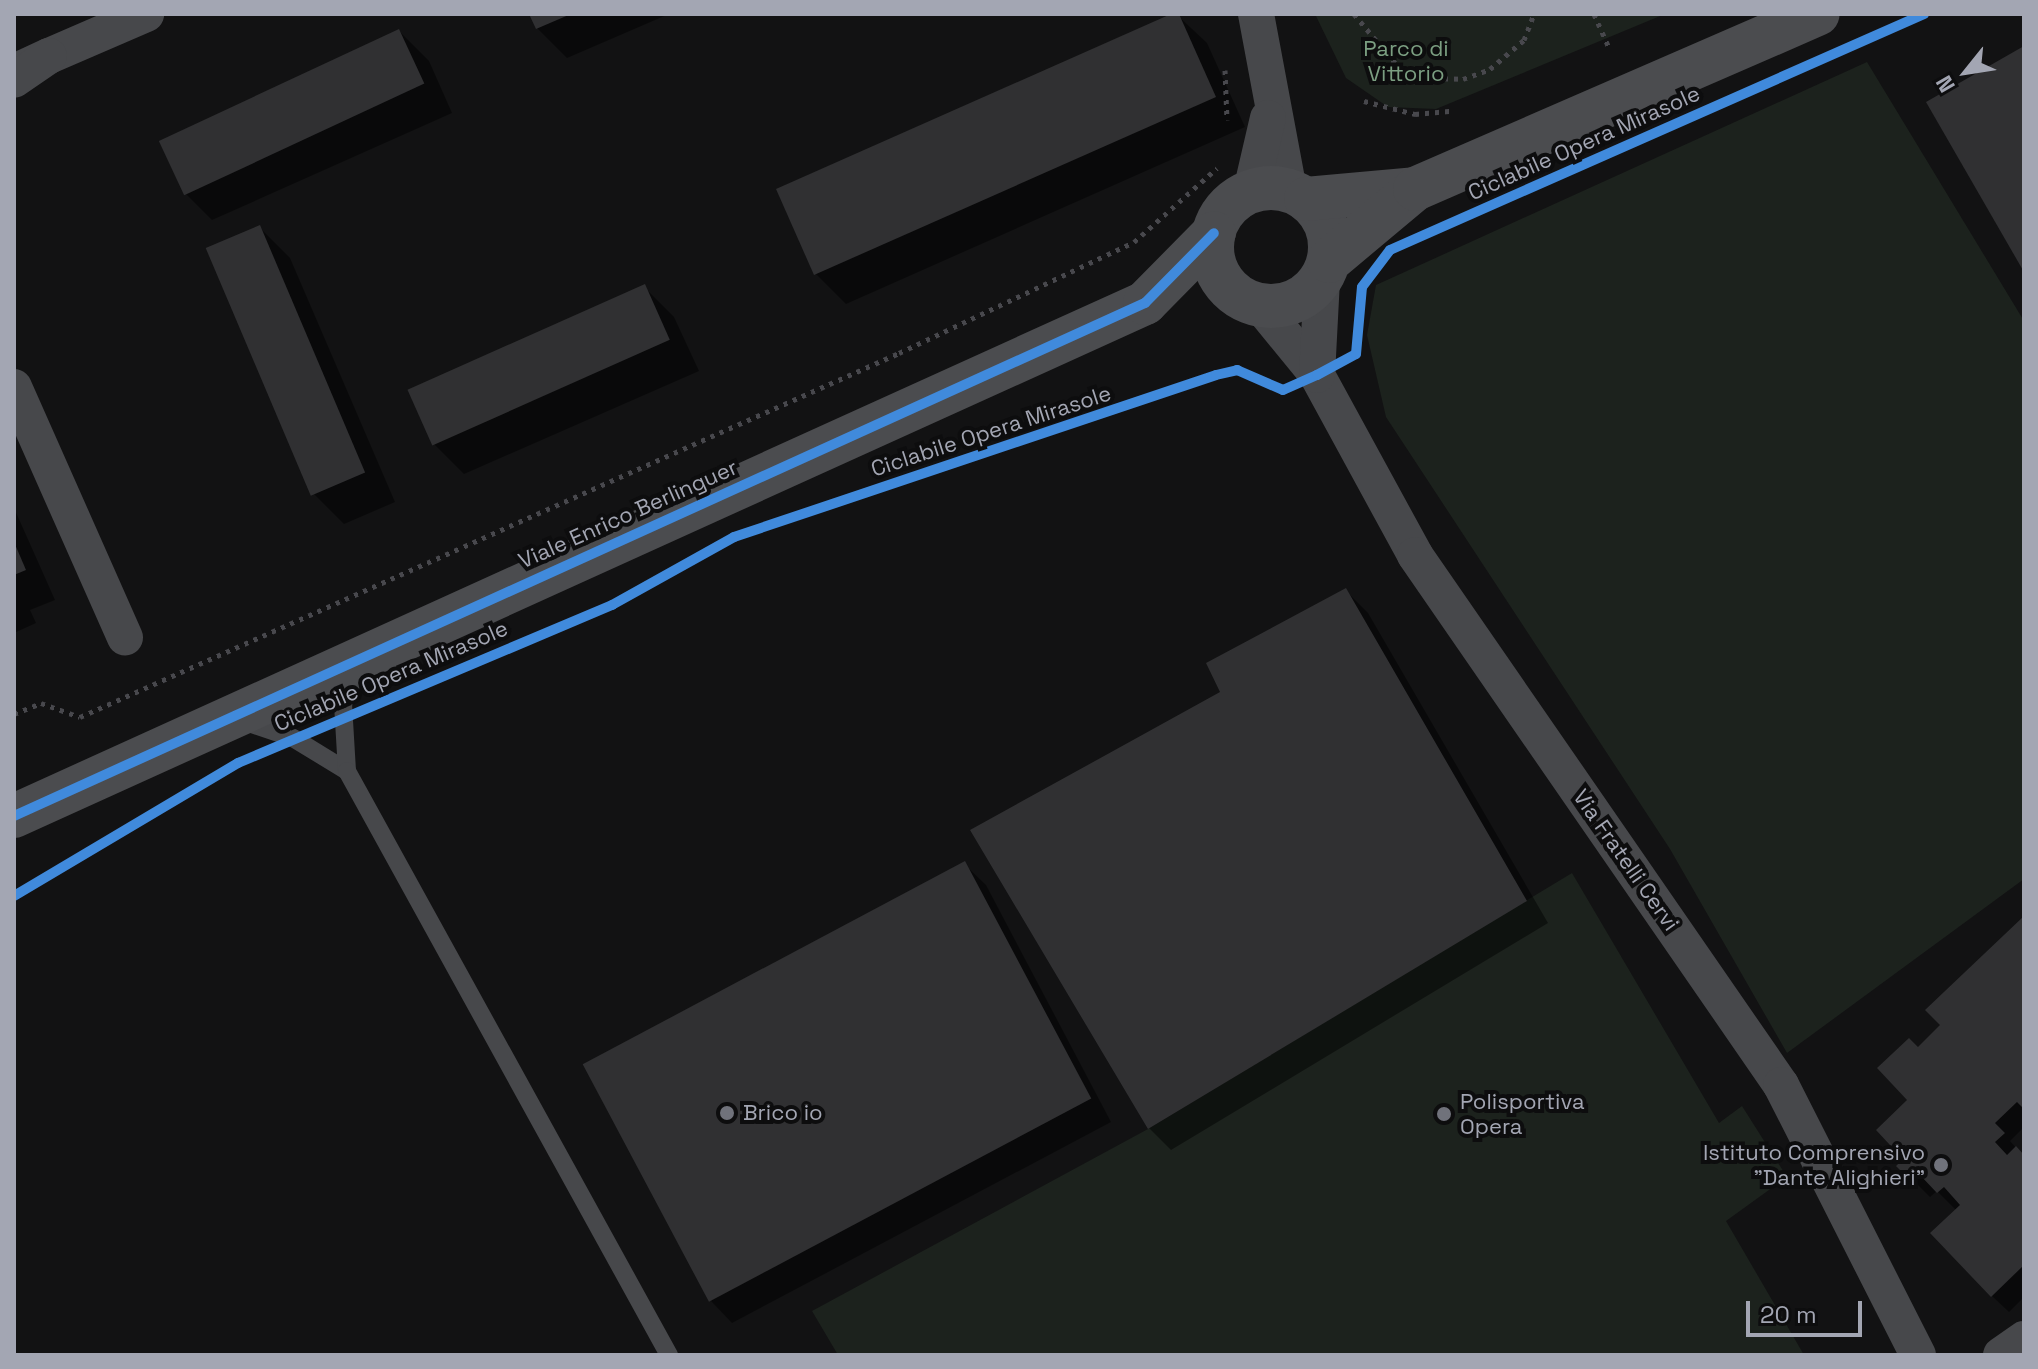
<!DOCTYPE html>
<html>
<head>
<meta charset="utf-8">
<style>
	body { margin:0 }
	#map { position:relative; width:2038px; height:1369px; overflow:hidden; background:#121213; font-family:"Space Grotesk",sans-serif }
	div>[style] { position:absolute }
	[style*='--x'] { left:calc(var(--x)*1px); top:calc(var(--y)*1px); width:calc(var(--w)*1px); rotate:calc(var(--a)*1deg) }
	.green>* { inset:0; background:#1c221d }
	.shadow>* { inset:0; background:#0007 }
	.building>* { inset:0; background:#303032; transform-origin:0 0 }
	.path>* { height:5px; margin-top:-2.5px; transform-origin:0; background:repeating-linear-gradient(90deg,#48484d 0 4px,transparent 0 10px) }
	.lane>* { height:18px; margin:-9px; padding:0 9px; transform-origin:9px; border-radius:9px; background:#47484b }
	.street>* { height:36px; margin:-18px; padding:0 18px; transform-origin:18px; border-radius:18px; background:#47484b }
	.secondary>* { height:44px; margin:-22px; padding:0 22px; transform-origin:22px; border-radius:22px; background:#4b4c4f }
	.secondary>.ring { margin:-22px; padding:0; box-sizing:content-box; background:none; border:44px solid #4b4c4f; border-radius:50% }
	.cycleway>* { height:10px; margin:-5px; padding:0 5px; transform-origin:5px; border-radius:5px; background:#408adc }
	.dots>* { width:22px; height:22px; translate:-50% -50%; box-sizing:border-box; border:4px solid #0d0d0e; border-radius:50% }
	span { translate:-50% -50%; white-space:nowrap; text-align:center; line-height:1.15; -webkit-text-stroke:8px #0d0d0e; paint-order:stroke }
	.park-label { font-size:22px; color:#7b9e81 }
	.street-label { font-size:22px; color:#a3a6b3 }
	.poi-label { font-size:22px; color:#a3a6b3 }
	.left { translate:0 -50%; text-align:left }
	.right { translate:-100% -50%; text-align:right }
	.frame { position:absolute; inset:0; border:16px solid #a3a6b3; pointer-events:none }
	.north { position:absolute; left:1926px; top:32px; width:80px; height:80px; -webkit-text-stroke:6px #0d0d0e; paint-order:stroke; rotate:240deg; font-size:22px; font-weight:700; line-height:32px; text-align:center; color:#a3a6b3 }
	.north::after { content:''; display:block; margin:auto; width:28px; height:36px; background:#a3a6b3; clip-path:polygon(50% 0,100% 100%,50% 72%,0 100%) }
	.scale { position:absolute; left:1746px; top:1301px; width:116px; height:36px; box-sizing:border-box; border:4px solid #a3a6b3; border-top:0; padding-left:10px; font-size:24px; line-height:28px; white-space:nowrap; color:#a3a6b3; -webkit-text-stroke:6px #0d0d0e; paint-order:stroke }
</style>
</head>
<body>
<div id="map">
	<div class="green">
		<i style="clip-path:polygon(1315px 14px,1665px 14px,1436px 109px,1388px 107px,1346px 78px)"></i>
		<i style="clip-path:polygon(1867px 62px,2024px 321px,2024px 879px,1787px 1053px,1670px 849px,1386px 417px,1367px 335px,1376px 285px)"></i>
		<i style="clip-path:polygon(1572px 873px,1719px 1123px,1742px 1106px,1787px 1177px,1726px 1221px,1804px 1355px,838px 1355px,812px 1311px,1148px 1129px)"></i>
	</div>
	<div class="shadow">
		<i style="clip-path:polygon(531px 14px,669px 14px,567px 58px,537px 28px)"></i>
		<i style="clip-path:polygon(1176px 14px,1207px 43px,1245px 127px,846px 304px,816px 274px,778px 190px)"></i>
		<i style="clip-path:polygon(399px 31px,429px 61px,452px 113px,212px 220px,182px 190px)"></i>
		<i style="clip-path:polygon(260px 228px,290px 258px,395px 502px,344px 524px,314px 494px)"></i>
		<i style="clip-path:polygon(644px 287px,674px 317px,699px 371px,464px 474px,434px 444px)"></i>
		<i style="clip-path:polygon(14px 508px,55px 600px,30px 610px,36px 623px,14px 633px)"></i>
		<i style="clip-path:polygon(1346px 591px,1368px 613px,1548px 923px,1171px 1150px,1149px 1128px,972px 831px,1222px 693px)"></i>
		<i style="clip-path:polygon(964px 864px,986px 885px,1111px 1122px,732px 1323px,711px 1301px)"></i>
		<i style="clip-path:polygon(2024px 919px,2024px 1127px,2010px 1141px,2024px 1157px,2024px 1297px,2009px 1312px,1992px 1296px,1957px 1211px,1937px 1191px,1930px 1197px,1913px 1180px,1906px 1159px,1918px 1050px,1943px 1025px)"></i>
	</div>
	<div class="building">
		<i style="clip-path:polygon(529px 14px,571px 14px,536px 29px)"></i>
		<i style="clip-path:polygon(1171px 14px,1179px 14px,1216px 97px,814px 275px,776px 189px)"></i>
		<i style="left:399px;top:29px;width:60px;height:265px;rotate:65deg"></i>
		<i style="clip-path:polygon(2024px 46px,2024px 272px,1926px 102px)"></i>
		<i style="left:260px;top:225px;width:269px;height:59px;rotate:67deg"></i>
		<i style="left:645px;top:284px;width:61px;height:260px;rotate:66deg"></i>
		<i style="clip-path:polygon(14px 542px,26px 570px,14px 575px)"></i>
		<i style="clip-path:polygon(1346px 588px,1527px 901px,1148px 1129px,970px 830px,1220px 692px,1206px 663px)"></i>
		<i style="left:965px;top:861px;width:269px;height:433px;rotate:62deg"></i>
		<i style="clip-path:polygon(2024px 916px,2024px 1109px,2017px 1102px,1995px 1123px,2005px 1133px,1995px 1142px,2007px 1155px,2016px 1146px,2024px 1155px,2024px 1265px,1991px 1297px,1930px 1233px,1960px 1205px,1944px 1187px,1937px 1193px,1920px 1175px,1912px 1182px,1896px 1166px,1903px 1159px,1876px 1130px,1907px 1100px,1877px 1068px,1909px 1038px,1918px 1047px,1940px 1025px,1925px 1010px)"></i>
	</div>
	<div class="path">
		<i style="--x:1354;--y:14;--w:73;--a:50"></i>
		<i style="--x:1401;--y:70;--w:24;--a:19"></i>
		<i style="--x:1424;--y:78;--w:39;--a:1"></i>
		<i style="--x:1463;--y:79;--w:29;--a:-20"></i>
		<i style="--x:1490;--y:69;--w:45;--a:-40.5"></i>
		<i style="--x:1524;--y:40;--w:28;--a:-69"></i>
		<i style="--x:1594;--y:14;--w:37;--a:66"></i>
		<i style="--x:1225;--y:70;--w:50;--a:87.7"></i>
		<i style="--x:1364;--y:101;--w:53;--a:14.3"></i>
		<i style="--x:1415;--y:114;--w:37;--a:-5"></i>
		<i style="--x:14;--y:714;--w:29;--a:-22"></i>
		<i style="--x:41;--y:703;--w:41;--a:19.7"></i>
		<i style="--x:80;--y:717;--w:896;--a:-23.96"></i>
		<i style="--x:899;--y:353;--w:260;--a:-25.3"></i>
		<i style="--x:1134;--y:242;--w:111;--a:-41.7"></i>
	</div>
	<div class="lane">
		<i style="--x:243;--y:721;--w:53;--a:18.8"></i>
		<i style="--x:293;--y:738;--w:63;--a:31.4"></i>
		<i style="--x:347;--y:771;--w:67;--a:-93.4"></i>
		<i style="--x:343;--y:704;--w:39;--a:-67"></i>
		<i style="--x:347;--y:771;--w:667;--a:61.13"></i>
	</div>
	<div class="street">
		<i style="--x:1256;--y:14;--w:180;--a:79.4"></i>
		<i style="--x:49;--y:56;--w:106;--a:-23.4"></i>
		<i style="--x:14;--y:72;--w:38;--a:-25"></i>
		<i style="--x:49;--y:56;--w:42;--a:145.6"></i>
		<i style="--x:1251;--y:191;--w:75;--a:-76.9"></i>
		<i style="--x:1260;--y:305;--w:90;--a:50.8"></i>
		<i style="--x:1317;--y:375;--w:205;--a:61.4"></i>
		<i style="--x:1415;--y:555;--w:644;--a:55.37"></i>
		<i style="--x:1781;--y:1085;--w:303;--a:63.1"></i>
		<i style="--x:1317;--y:375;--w:97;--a:-87"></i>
		<i style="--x:14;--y:387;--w:274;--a:66.1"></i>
		<i style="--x:2001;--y:1355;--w:28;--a:-35"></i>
	</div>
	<div class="secondary">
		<i class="ring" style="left:1212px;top:188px;width:74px;height:74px"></i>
		<i style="--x:1306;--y:199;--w:109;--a:-5.2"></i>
		<i style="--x:1329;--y:261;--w:112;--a:-39.9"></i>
		<i style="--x:1415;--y:189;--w:439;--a:-23.5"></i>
		<i style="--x:14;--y:816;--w:1242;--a:-24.4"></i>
		<i style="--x:1145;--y:303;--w:98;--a:-45.4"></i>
	</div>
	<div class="cycleway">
		<i style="--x:14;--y:816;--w:1242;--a:-24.4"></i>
		<i style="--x:1145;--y:303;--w:98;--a:-45.4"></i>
		<i style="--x:14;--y:896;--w:261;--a:-30.7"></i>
		<i style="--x:238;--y:763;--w:406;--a:-22.9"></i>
		<i style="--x:612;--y:605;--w:140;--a:-29.1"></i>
		<i style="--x:734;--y:537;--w:508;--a:-18.58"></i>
		<i style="--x:1216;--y:375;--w:22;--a:-13"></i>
		<i style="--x:1237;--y:370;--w:50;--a:23.5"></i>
		<i style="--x:1283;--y:390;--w:37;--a:-24"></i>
		<i style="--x:1317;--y:375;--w:44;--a:-28.3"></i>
		<i style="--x:1356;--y:354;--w:67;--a:-84.9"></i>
		<i style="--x:1362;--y:287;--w:46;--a:-52.9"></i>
		<i style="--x:1390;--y:250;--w:584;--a:-23.84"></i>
	</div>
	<div class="dots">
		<i style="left:727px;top:1113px;background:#70727b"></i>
		<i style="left:1444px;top:1114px;background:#70727b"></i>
		<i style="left:1941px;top:1165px;background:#70727b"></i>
	</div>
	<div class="park-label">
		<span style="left:1406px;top:61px">Parco di<br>Vittorio</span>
	</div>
	<div class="street-label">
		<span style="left:1584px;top:143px;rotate:-24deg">Ciclabile Opera Mirasole</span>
		<span style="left:991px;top:431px;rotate:-18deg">Ciclabile Opera Mirasole</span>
		<span style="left:628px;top:514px;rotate:-24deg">Viale Enrico Berlinguer</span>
		<span style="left:391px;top:676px;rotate:-23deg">Ciclabile Opera Mirasole</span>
		<span style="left:1626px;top:860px;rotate:55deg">Via Fratelli Cervi</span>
	</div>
	<div class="poi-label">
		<span class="left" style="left:1460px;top:1114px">Polisportiva<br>Opera</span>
		<span class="left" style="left:743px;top:1113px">Brico io</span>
		<span class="right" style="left:1925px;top:1165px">Istituto Comprensivo<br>"Dante Alighieri"</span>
	</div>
	<div class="frame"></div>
	<div class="north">N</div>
	<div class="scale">20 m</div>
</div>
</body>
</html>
